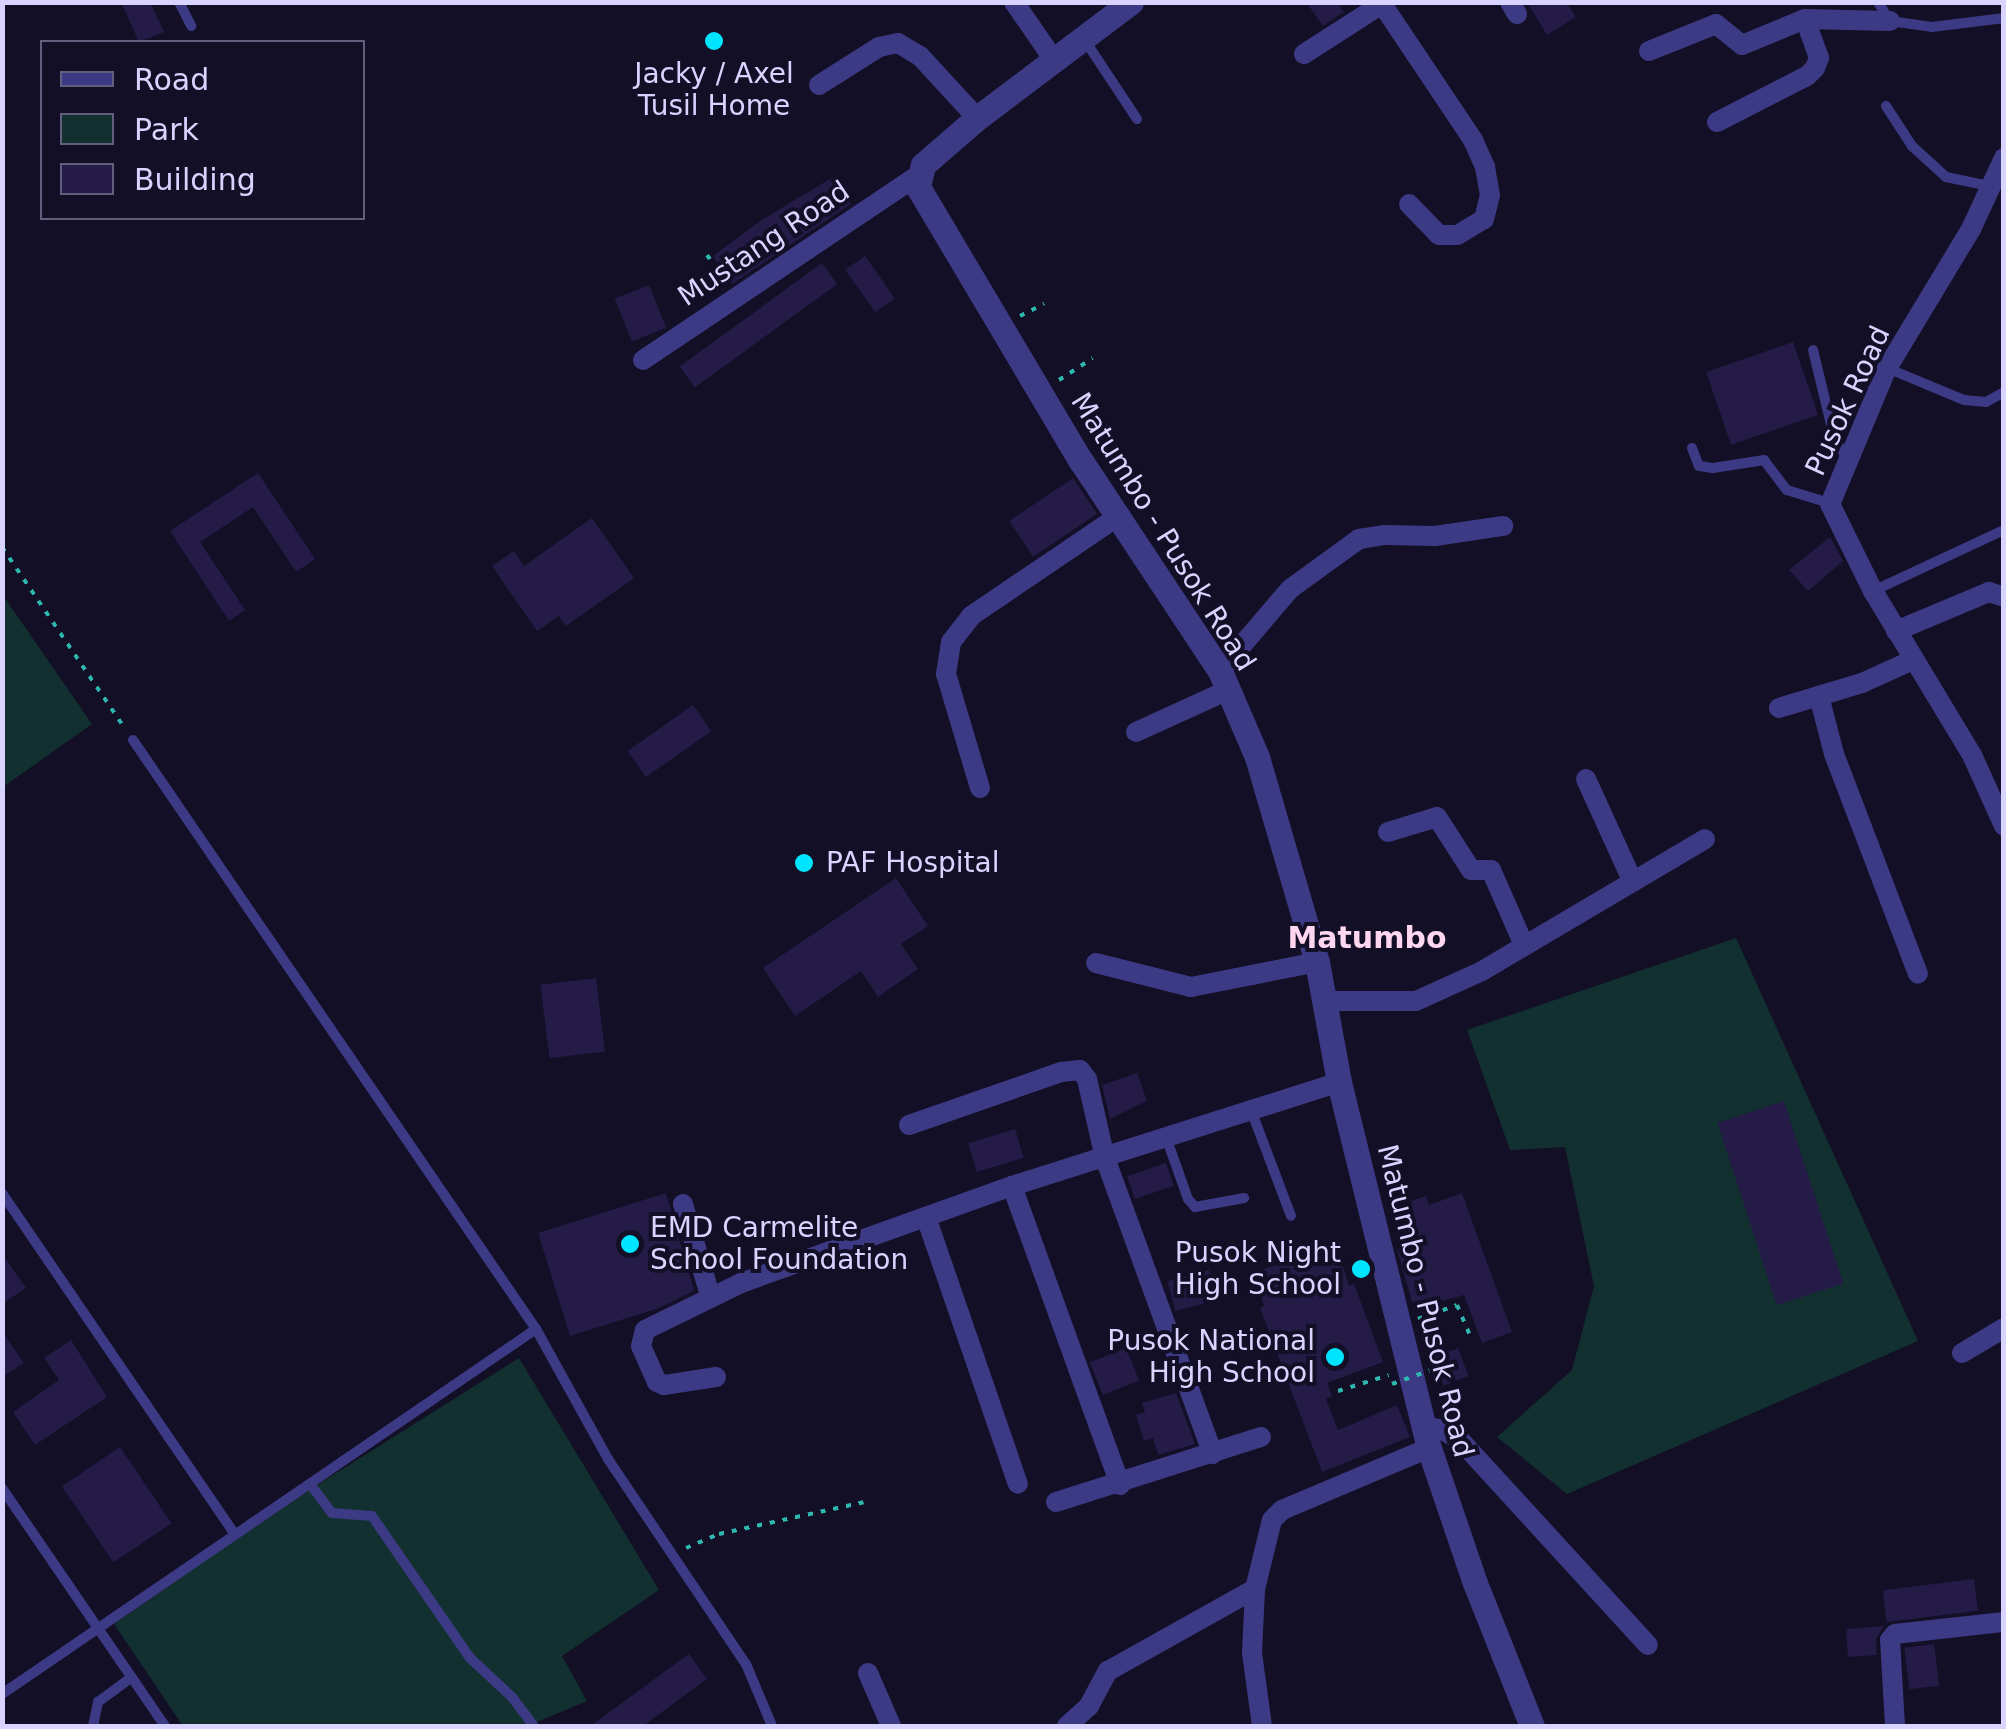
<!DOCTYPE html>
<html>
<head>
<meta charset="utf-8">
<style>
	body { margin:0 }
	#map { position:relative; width:2006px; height:1729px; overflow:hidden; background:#130f26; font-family:"DejaVu Sans",sans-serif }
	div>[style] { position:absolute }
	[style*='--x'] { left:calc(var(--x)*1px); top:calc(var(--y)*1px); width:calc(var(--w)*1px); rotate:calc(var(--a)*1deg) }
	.green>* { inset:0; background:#12302f }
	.building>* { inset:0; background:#241b47; transform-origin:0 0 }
	.path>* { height:4px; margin-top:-2px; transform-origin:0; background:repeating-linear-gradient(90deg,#2fb8b0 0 5px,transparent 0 13px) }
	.service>* { height:10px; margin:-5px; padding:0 5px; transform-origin:5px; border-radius:5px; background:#3d3a85 }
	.minor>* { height:20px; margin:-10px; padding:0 10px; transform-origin:10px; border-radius:10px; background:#3d3a85 }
	.tertiary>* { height:25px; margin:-12.5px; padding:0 12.5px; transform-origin:12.5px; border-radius:12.5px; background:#3d3a85 }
	.path-bridge>* { height:4px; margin-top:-2px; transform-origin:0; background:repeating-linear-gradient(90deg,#2fb8b0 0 5px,transparent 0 13px) }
	.dots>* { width:28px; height:28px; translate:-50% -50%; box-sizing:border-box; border:5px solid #130f26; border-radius:50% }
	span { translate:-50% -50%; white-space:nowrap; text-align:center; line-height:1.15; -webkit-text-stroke:8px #130f26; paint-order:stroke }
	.poi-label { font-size:28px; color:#d9d4ff }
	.left { translate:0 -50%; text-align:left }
	.right { translate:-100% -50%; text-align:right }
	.street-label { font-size:28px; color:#d9d4ff }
	.neighbourhood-label { font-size:30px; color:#ffd6f0; font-weight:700 }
	.frame { position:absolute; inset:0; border:5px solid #d9d4ff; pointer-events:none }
	.legend { position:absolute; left:40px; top:40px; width:325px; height:180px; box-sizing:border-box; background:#130f26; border:2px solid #625e7d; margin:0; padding:12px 18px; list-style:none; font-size:30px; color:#d9d4ff }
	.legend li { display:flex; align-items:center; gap:20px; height:50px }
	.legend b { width:50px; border:2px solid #625e7d }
</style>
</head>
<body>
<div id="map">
	<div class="green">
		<i style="clip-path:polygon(2px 594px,92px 724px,3px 787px,2px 787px)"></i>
		<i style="clip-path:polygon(1736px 938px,1918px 1341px,1567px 1494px,1497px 1437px,1572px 1370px,1594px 1286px,1565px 1147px,1510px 1150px,1467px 1030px)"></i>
		<i style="clip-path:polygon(519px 1358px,659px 1590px,562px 1656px,587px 1701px,527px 1726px,183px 1726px,114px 1624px,290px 1502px)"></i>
	</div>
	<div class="building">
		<i style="clip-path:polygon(121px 2px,150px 2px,164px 32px,139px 42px)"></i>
		<i style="clip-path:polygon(1306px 2px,1337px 2px,1344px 12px,1323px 26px)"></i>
		<i style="clip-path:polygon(1527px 2px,1566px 2px,1576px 17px,1547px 35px)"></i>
		<i style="clip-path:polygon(833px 177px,851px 204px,732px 284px,713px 256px,760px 221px)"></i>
		<i style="left:865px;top:256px;width:52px;height:24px;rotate:55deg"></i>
		<i style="left:822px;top:263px;width:26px;height:176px;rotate:54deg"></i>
		<i style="left:649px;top:285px;width:46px;height:37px;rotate:68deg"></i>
		<i style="left:1793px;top:342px;width:77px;height:92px;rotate:71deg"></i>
		<i style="clip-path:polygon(258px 473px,315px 559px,296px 572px,253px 507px,200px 542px,245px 610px,229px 621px,170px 531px)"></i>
		<i style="left:1073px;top:478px;width:43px;height:77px;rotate:56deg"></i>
		<i style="clip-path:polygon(592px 518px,634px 578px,566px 626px,559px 616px,537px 631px,492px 566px,514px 551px,524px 566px)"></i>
		<i style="clip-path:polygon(1830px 537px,1843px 561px,1808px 591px,1789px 570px)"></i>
		<i style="left:693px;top:705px;width:32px;height:80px;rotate:55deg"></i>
		<i style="clip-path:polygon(896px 878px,928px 926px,901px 944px,918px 969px,878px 997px,861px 971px,795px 1016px,763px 968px)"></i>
		<i style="left:596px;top:978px;width:74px;height:56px;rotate:83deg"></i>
		<i style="clip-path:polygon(1137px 1073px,1147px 1101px,1110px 1119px,1102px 1085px)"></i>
		<i style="left:1784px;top:1101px;width:192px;height:70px;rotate:72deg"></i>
		<i style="left:1015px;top:1129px;width:30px;height:49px;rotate:73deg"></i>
		<i style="left:1166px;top:1163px;width:24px;height:41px;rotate:71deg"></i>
		<i style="clip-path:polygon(666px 1193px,694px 1291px,659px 1308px,570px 1336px,538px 1233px)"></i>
		<i style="clip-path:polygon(1462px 1193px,1512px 1332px,1482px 1343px,1464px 1295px,1414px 1309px,1397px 1249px,1418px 1243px,1405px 1203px,1426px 1196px,1429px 1205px)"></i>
		<i style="clip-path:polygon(1337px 1247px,1349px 1286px,1354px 1284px,1383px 1362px,1327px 1383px,1332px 1396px,1326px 1399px,1338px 1430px,1397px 1405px,1410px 1437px,1322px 1472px,1260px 1308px,1264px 1306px,1254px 1272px)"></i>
		<i style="clip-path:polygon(2px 1254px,26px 1288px,2px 1304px)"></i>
		<i style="left:1209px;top:1270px;width:31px;height:43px;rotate:75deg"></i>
		<i style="clip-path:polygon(2px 1331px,24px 1363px,2px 1377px)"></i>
		<i style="clip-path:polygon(71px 1340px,107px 1397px,35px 1445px,13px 1412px,59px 1380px,44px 1358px)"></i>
		<i style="left:1126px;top:1348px;width:35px;height:39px;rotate:68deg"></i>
		<i style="left:1458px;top:1348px;width:30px;height:27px;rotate:69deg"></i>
		<i style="clip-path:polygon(1176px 1393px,1195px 1444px,1158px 1455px,1153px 1438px,1144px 1441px,1136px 1415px,1145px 1412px,1142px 1403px)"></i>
		<i style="left:120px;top:1447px;width:92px;height:70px;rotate:56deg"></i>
		<i style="left:1974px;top:1579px;width:32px;height:92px;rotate:83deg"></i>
		<i style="clip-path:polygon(1884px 1626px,1876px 1639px,1877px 1655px,1848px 1657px,1846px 1629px)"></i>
		<i style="left:1934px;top:1644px;width:42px;height:30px;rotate:83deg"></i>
		<i style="clip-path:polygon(689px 1654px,707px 1679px,643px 1726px,590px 1726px)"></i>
	</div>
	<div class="path">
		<i style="--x:707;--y:255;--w:36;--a:54"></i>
		<i style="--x:1020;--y:316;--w:27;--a:-27"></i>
		<i style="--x:1059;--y:380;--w:40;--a:-32.9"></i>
		<i style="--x:2;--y:547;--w:221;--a:55.9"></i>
		<i style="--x:1418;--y:1319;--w:41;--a:-19.7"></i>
		<i style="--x:1457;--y:1305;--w:34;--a:67"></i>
		<i style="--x:1338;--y:1391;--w:53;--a:-17.4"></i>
		<i style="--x:686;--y:1548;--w:36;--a:-23"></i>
		<i style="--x:719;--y:1534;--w:148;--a:-12.4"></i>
	</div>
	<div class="service">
		<i style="--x:179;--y:2;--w:27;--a:63"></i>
		<i style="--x:1878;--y:2;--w:22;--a:58"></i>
		<i style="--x:1890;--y:21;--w:42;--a:8.1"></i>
		<i style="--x:1932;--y:27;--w:73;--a:-7.1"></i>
		<i style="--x:1084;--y:39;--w:96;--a:56.5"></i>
		<i style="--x:1886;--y:106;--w:48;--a:57"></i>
		<i style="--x:1912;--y:146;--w:46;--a:42.4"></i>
		<i style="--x:1946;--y:177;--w:45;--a:11.6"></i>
		<i style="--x:1813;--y:350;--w:89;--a:76.4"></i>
		<i style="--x:1834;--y:437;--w:26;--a:59"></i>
		<i style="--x:1887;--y:368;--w:83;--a:22.6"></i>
		<i style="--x:1964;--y:400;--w:22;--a:5"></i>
		<i style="--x:1986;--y:402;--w:21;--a:-29"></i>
		<i style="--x:1692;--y:448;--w:19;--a:69"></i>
		<i style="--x:1699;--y:466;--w:14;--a:8"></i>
		<i style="--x:1713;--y:468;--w:52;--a:-8.9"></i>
		<i style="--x:1764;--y:460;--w:38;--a:53"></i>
		<i style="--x:1787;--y:490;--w:44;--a:17.2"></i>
		<i style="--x:1873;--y:591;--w:145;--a:-25"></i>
		<i style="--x:133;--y:740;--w:714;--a:55.62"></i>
		<i style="--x:536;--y:1329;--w:149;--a:61"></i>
		<i style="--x:608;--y:1459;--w:247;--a:56.1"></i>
		<i style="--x:746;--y:1664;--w:67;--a:67.2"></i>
		<i style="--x:1251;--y:1110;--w:113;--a:69.3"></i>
		<i style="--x:1167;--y:1140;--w:63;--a:70.4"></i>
		<i style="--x:1188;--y:1199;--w:11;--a:49"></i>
		<i style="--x:1195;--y:1207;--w:50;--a:-10.4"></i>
		<i style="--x:2;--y:1193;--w:413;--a:55.7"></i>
		<i style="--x:310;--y:1484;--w:36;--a:53"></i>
		<i style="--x:332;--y:1513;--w:40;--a:4.3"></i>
		<i style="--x:372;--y:1516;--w:173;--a:55.4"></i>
		<i style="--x:470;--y:1658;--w:57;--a:42.9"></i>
		<i style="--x:512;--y:1697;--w:36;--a:53"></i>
		<i style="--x:2;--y:1488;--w:288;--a:55.6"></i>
		<i style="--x:2;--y:1694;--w:647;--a:-34.35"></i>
		<i style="--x:93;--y:1726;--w:25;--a:-78"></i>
		<i style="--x:98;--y:1702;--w:42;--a:-36.3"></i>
	</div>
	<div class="minor">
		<i style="--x:1014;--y:2;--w:70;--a:55.4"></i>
		<i style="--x:1510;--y:2;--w:14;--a:60"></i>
		<i style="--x:1382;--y:4;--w:164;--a:56.2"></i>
		<i style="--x:1473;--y:140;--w:30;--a:66"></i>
		<i style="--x:1485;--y:167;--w:28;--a:80"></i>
		<i style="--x:1490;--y:195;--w:25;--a:104"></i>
		<i style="--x:1484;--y:219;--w:31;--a:149"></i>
		<i style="--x:1457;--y:235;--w:18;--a:180"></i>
		<i style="--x:1439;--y:235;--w:43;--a:-134.1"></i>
		<i style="--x:1649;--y:51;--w:72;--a:-21.9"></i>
		<i style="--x:1716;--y:24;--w:33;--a:39"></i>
		<i style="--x:1742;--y:45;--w:68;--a:-22.4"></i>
		<i style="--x:1805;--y:19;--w:85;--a:1.3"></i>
		<i style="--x:1304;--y:54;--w:96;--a:-32.7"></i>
		<i style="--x:819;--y:85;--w:71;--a:-32.3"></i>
		<i style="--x:879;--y:47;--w:19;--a:-12"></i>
		<i style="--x:898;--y:43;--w:26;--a:31"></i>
		<i style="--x:920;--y:56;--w:84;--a:47.4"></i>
		<i style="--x:1717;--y:122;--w:101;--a:-27.1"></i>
		<i style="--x:1807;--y:76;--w:11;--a:-45"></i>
		<i style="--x:1815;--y:68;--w:11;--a:-68"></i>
		<i style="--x:1819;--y:58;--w:41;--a:-109.7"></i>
		<i style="--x:2004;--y:158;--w:78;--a:114.9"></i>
		<i style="--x:1971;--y:229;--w:162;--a:121.1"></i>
		<i style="--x:1887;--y:368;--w:147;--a:112.7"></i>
		<i style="--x:1830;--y:504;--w:97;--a:63.7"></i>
		<i style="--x:1873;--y:591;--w:192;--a:58.9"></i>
		<i style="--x:1972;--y:755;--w:78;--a:65.7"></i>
		<i style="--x:643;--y:360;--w:330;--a:-33.9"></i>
		<i style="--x:1896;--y:631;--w:101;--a:-22.8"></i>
		<i style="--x:1989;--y:592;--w:16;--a:18"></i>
		<i style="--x:1220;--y:671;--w:108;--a:-49.5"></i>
		<i style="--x:1290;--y:589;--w:85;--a:-35.9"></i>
		<i style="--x:1359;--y:539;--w:25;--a:-9"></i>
		<i style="--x:1384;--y:535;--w:51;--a:1.1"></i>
		<i style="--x:1435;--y:536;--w:69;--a:-8.4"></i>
		<i style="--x:1819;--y:696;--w:60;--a:75.5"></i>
		<i style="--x:1834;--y:754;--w:235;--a:69.1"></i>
		<i style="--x:1779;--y:708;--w:87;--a:-16.8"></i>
		<i style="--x:1862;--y:683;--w:56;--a:-24.3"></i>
		<i style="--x:1136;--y:732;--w:101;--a:-24.5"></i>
		<i style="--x:1586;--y:779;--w:111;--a:65.5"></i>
		<i style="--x:980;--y:788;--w:119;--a:-106.6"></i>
		<i style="--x:946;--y:674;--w:32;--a:-81"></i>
		<i style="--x:951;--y:642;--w:33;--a:-52"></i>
		<i style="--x:971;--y:616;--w:180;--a:-34.1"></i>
		<i style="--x:1388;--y:832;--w:51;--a:-17"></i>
		<i style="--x:1437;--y:817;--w:63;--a:57.3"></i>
		<i style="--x:1471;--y:870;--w:20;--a:0"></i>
		<i style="--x:1491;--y:870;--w:82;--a:66.3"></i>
		<i style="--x:1096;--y:963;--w:98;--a:14.2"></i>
		<i style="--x:1191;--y:987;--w:128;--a:-11.2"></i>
		<i style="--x:1325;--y:1001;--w:91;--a:0"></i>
		<i style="--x:1416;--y:1001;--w:72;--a:-24.4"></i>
		<i style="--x:1482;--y:971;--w:259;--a:-30.6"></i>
		<i style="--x:909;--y:1125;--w:161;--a:-19.2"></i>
		<i style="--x:1061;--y:1072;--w:19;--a:-6"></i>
		<i style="--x:1080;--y:1070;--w:11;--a:52"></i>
		<i style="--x:1087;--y:1079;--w:81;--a:77.2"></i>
		<i style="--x:1105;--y:1158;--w:315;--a:70"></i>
		<i style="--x:1012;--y:1186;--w:318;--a:70.1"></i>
		<i style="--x:683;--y:1204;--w:95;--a:73.5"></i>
		<i style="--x:926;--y:1217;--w:282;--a:71"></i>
		<i style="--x:1962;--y:1353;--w:49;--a:-30.8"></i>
		<i style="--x:716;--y:1377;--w:53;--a:171.3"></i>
		<i style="--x:664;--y:1385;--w:8;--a:-157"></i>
		<i style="--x:657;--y:1382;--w:39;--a:-114"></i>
		<i style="--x:641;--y:1346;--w:16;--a:-76"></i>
		<i style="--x:645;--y:1330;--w:107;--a:-26.1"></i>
		<i style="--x:741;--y:1283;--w:288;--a:-19.7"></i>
		<i style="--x:1012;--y:1186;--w:343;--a:-17.6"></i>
		<i style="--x:1424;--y:1427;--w:17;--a:7"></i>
		<i style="--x:1441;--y:1429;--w:22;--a:30"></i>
		<i style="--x:1460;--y:1440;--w:278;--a:47.5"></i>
		<i style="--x:1056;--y:1502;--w:215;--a:-17.6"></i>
		<i style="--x:868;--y:1673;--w:58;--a:66.5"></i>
		<i style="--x:1067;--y:1726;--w:30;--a:-42"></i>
		<i style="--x:1089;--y:1706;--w:40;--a:-62"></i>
		<i style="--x:1108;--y:1671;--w:168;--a:-29.2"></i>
		<i style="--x:1262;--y:1726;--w:74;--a:-97.8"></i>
		<i style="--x:1252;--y:1653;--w:64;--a:-87.3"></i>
		<i style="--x:1255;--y:1589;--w:71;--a:-76.2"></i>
		<i style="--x:1272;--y:1520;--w:14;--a:-45"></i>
		<i style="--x:1282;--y:1510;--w:160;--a:-22.9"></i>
		<i style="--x:1895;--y:1726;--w:86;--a:-93.3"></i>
		<i style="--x:1890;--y:1640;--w:8;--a:-50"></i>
		<i style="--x:1895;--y:1634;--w:110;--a:-6.3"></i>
	</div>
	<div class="tertiary">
		<i style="--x:1131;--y:2;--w:193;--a:143"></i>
		<i style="--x:977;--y:118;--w:72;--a:139"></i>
		<i style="--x:923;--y:165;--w:23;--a:103"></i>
		<i style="--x:918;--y:187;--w:319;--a:59.3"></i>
		<i style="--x:1081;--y:461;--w:252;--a:56.5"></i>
		<i style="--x:1220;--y:671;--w:94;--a:66.7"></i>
		<i style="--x:1257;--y:757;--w:214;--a:73.7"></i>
		<i style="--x:1317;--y:962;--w:122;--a:79.6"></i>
		<i style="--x:1339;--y:1082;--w:377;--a:76.2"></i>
		<i style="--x:1429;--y:1448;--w:143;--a:71.2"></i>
		<i style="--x:1475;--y:1583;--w:154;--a:68.3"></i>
	</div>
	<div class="path-bridge">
		<i style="--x:1392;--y:1384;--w:41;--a:-19.7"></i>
	</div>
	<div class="dots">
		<i style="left:714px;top:41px;background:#00e5ff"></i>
		<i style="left:804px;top:863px;background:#00e5ff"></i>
		<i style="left:630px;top:1244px;background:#00e5ff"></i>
		<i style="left:1361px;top:1269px;background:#00e5ff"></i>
		<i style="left:1335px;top:1357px;background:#00e5ff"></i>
	</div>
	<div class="poi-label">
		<span style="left:714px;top:90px">Jacky / Axel<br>Tusil Home</span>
		<span class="left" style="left:826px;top:863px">PAF Hospital</span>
		<span class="left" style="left:650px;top:1244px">EMD Carmelite<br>School Foundation</span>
		<span class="right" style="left:1341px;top:1269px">Pusok Night<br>High School</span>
		<span class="right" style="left:1315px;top:1357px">Pusok National<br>High School</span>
	</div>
	<div class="street-label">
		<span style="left:764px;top:244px;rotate:-34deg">Mustang Road</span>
		<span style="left:1848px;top:401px;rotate:-65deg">Pusok Road</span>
		<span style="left:1163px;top:532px;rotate:58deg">Matumbo - Pusok Road</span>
		<span style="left:1425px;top:1301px;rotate:76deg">Matumbo - Pusok Road</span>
	</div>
	<div class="neighbourhood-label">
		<span style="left:1367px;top:938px">Matumbo</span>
	</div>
	<div class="frame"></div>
	<ul class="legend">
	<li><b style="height:12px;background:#3d3a85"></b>Road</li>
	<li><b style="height:28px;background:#12302f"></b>Park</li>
	<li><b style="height:28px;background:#241b47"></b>Building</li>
	</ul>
</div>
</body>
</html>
